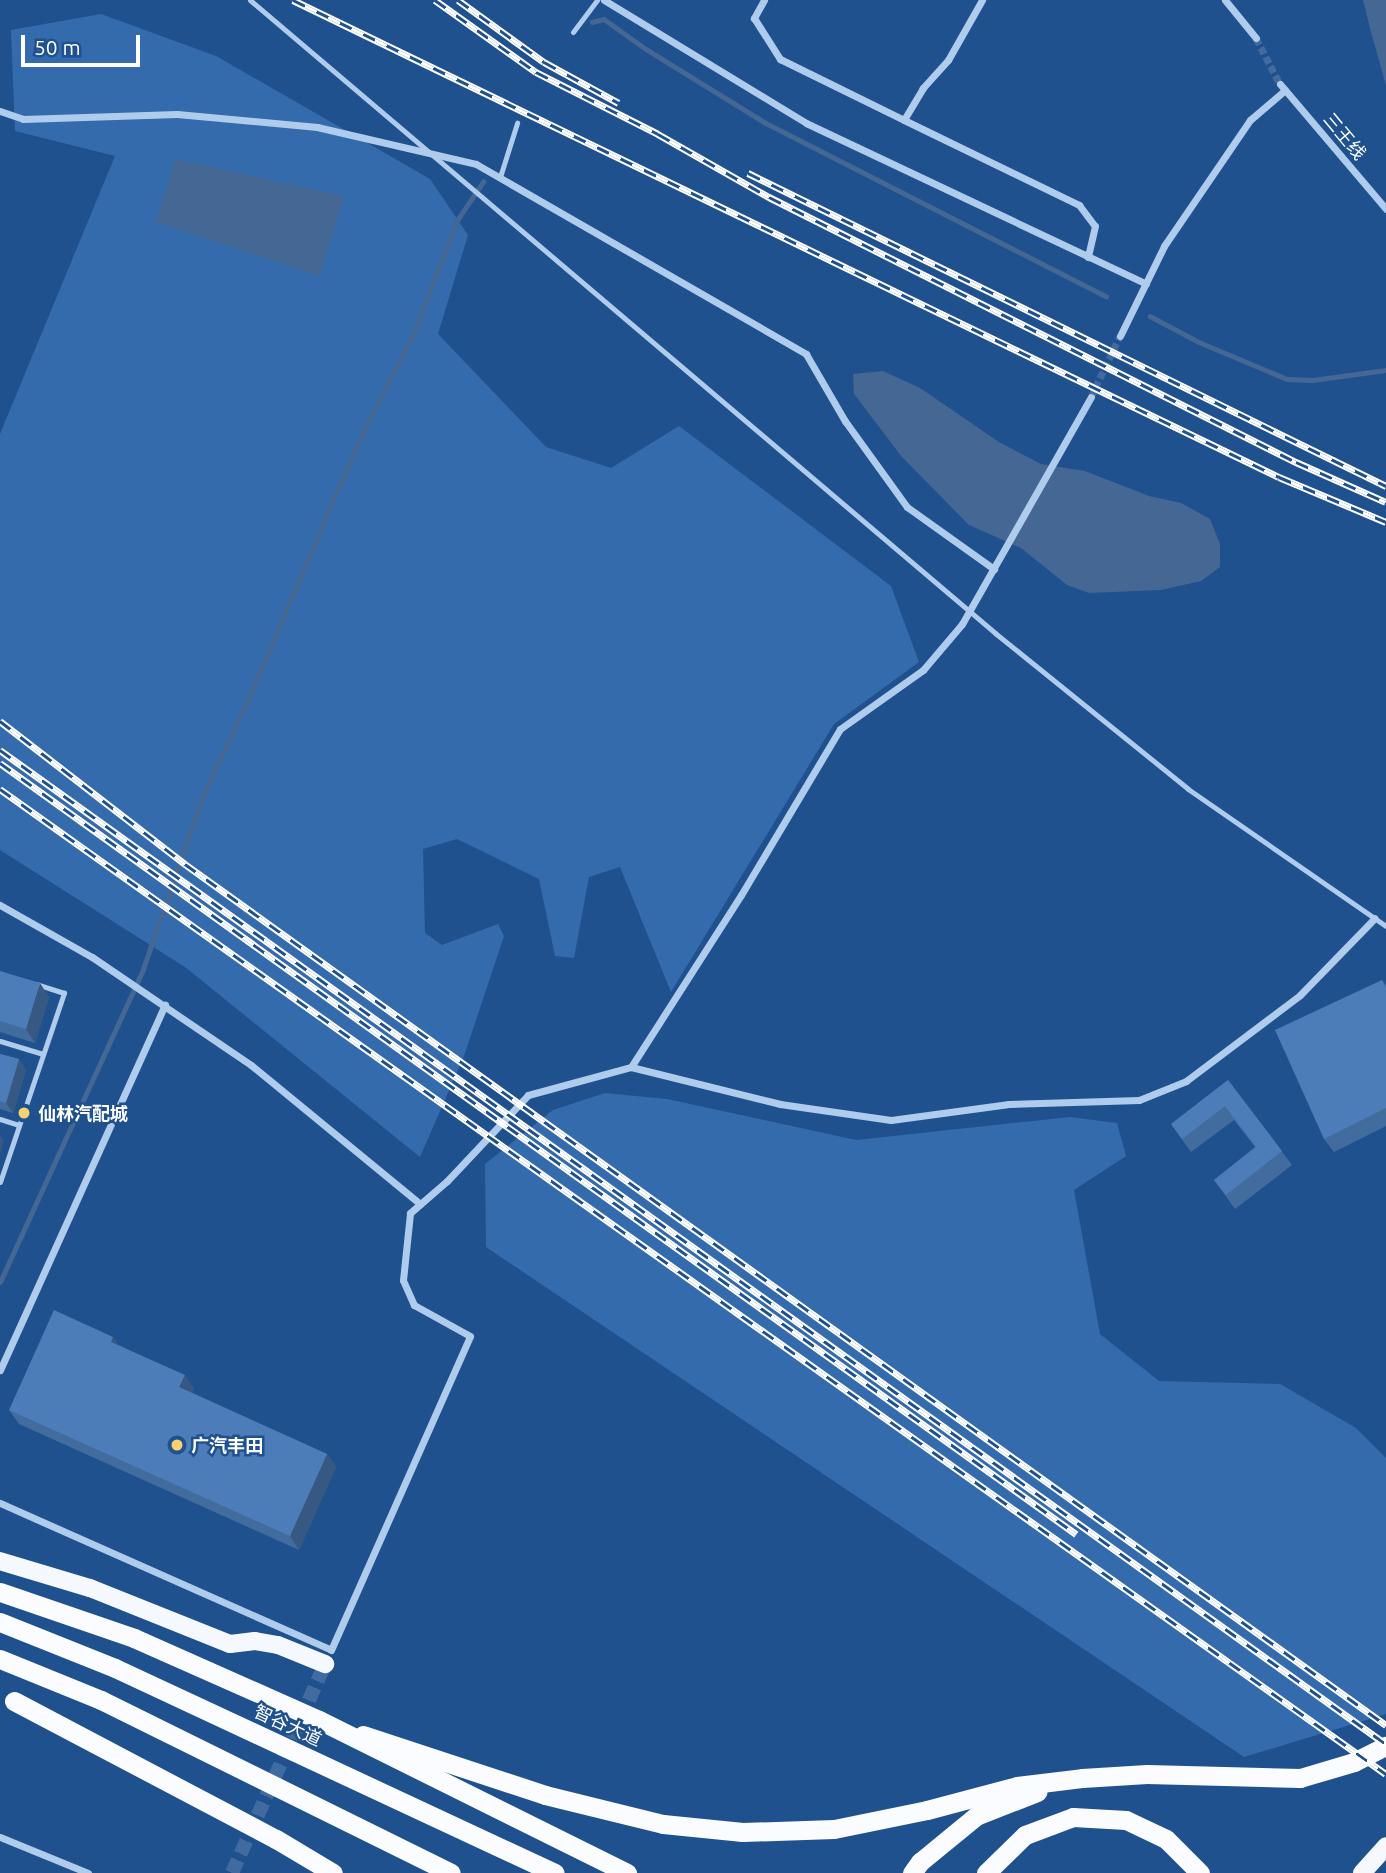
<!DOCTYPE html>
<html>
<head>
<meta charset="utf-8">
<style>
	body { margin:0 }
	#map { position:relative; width:1386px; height:1873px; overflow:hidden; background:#20518f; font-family:Ubuntu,"Noto Sans SC",sans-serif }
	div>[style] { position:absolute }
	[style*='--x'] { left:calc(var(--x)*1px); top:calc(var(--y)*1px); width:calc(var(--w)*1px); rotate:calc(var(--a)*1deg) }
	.green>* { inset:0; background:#346bac }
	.water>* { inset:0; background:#446793 }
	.stream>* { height:4.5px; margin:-2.25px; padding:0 2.25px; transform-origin:2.25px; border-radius:2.25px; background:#446793 }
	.minor-tunnel>* { height:7px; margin-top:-3.5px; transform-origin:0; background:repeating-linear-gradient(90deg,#416ba0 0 7px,transparent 0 10.5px) }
	.secondary-tunnel>* { height:14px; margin-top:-7px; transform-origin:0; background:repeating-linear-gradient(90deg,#416ba0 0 14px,transparent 0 21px) }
	.service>* { height:5px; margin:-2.5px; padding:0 2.5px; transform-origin:2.5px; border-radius:2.5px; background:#b0ccec }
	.minor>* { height:7px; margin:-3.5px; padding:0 3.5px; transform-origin:3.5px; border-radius:3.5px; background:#b0ccec }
	.primary>* { height:18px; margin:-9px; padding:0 9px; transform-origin:9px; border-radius:9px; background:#f5f9ff }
	.trunk>* { height:19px; margin:-9.5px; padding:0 9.5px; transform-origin:9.5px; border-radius:9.5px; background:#fafcff }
	.rail>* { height:7px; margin-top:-3.5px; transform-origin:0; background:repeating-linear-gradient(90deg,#20518f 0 13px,#fff 0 26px); box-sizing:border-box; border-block:2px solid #fff }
	.service-bridge>* { height:5px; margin:-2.5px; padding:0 2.5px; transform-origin:2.5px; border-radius:2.5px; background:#b0ccec }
	.trunk-bridge>* { height:19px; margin:-9.5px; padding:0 9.5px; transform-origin:9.5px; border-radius:9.5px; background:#fafcff }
	.wall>* { inset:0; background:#426c9e }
	.shaded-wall>* { inset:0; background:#365881 }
	.building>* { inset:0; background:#4d7db8 }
	.dots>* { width:19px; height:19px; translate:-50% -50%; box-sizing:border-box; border:4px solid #20518f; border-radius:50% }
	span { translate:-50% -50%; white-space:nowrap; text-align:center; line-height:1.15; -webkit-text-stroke:5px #20518f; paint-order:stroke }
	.street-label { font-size:18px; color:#fff }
	.poi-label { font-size:18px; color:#fff; font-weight:700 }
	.left { translate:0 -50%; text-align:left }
	.scale { position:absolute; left:21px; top:35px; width:119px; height:32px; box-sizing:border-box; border:4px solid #fff; border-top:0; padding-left:9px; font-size:21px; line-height:24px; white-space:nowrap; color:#fff; -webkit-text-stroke:5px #20518f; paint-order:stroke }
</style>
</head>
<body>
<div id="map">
	<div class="green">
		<i style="clip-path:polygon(101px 14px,216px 56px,430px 179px,468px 235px,438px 334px,546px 447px,611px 468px,679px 426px,891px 586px,919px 662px,834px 724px,671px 992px,620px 867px,589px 877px,574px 958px,555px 956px,539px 879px,457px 839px,423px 849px,425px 933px,442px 945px,498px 924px,504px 936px,464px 1056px,420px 1157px,185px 967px,0 850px,0 434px,115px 156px,15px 131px,11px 30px)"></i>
		<i style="clip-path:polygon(605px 1093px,667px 1099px,856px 1140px,1070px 1117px,1117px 1123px,1126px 1156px,1074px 1190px,1100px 1334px,1159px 1381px,1280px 1384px,1356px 1428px,1386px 1458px,1386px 1714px,1244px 1757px,486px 1247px,485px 1164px,553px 1110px)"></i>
	</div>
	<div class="water">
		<i style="clip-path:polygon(1363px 0,1386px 0,1386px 86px,1370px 28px)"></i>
		<i style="clip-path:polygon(175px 159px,344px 196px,320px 276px,156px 222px)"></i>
		<i style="clip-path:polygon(883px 371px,920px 388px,999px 442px,1041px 464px,1085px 471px,1149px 496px,1181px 503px,1210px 519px,1220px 544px,1220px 567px,1201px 581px,1161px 590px,1089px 593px,1067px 585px,1021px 548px,969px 525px,902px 457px,854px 394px,853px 374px)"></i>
	</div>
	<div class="stream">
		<i style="--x:592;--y:22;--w:12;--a:-14"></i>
		<i style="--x:604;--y:19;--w:52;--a:35.5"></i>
		<i style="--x:646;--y:49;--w:139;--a:31.7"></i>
		<i style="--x:764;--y:122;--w:384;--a:27"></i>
		<i style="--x:1150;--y:316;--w:55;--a:28"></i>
		<i style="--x:1199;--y:342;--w:95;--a:22.8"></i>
		<i style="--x:1287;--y:379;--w:26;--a:2"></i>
		<i style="--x:1313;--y:380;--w:74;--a:-7.8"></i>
		<i style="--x:0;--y:1282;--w:344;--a:-65.4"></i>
		<i style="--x:143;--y:969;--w:186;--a:-70.9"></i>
		<i style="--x:204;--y:793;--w:103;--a:-64.7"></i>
		<i style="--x:248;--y:700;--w:212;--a:-66.9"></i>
		<i style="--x:331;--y:505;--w:91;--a:-66"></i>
		<i style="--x:368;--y:422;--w:96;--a:-62.6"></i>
		<i style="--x:412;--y:337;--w:127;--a:-68.7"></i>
		<i style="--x:458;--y:219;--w:45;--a:-56"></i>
	</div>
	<div class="minor-tunnel">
		<i style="--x:1256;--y:38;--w:52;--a:62.4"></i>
		<i style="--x:1091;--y:397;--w:68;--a:-64.6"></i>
	</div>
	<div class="secondary-tunnel">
		<i style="--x:232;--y:1873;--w:229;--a:-66"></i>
	</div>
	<div class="service">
		<i style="--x:573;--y:32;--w:40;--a:-53"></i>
		<i style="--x:500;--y:177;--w:57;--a:-72.5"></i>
		<i style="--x:995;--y:633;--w:248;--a:38.9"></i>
		<i style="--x:1188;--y:789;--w:241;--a:34.7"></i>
		<i style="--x:0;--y:1041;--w:45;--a:16.8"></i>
		<i style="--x:0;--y:1119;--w:20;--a:18"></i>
		<i style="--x:0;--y:1182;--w:200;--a:-71.3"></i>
		<i style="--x:64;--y:993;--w:29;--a:-162"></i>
	</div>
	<div class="minor">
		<i style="--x:604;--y:0;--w:237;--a:31.3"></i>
		<i style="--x:806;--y:123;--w:376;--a:25.3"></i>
		<i style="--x:764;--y:0;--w:21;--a:119"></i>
		<i style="--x:754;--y:18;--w:49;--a:57.6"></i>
		<i style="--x:780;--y:59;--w:138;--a:26.2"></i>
		<i style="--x:982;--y:0;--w:69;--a:119.5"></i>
		<i style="--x:948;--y:60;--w:38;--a:132"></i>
		<i style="--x:923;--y:88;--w:37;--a:121"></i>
		<i style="--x:904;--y:120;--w:195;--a:25.9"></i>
		<i style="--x:1079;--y:205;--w:26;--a:53"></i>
		<i style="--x:1095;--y:226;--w:32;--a:103"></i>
		<i style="--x:1225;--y:0;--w:49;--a:50.8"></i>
		<i style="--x:1280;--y:84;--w:164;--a:49.7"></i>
		<i style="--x:0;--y:111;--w:24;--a:19"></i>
		<i style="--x:23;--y:119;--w:154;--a:-1.9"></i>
		<i style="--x:177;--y:114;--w:141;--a:5.3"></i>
		<i style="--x:317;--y:127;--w:163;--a:13.1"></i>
		<i style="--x:476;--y:164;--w:381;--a:29.9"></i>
		<i style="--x:806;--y:354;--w:78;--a:59.8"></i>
		<i style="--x:845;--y:421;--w:106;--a:54.2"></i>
		<i style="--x:907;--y:507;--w:107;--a:35.5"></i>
		<i style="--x:1120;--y:336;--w:100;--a:-63.9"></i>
		<i style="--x:1164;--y:246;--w:153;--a:-55.7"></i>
		<i style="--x:1250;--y:120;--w:46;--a:-40.6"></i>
		<i style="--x:0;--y:905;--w:106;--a:29.5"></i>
		<i style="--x:92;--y:957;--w:192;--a:34.2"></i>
		<i style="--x:251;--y:1065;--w:219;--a:39.4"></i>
		<i style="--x:631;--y:1067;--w:204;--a:-57.4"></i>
		<i style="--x:741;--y:895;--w:193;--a:-59.2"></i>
		<i style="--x:840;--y:729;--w:102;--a:-35.4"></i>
		<i style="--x:923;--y:670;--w:60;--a:-49.7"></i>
		<i style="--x:962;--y:624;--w:261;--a:-60.4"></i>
		<i style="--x:0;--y:1370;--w:401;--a:-65.7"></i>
		<i style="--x:0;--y:1503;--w:362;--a:23.9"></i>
		<i style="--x:331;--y:1650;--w:343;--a:-66.1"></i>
		<i style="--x:470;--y:1336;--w:64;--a:-151"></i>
		<i style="--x:414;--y:1305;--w:27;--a:-114"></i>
		<i style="--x:403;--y:1280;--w:67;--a:-84"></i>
		<i style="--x:410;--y:1213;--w:49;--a:-40.9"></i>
		<i style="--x:447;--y:1181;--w:118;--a:-46.7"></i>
		<i style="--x:528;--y:1095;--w:107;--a:-15.2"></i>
		<i style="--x:631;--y:1067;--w:154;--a:13.9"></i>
		<i style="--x:780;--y:1104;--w:112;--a:8.2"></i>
		<i style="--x:891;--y:1120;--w:119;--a:-7.7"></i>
		<i style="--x:1009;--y:1104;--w:130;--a:-1.8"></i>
		<i style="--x:1139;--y:1100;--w:51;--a:-22"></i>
		<i style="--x:1186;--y:1081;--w:143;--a:-37"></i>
		<i style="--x:1300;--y:995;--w:107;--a:-45.8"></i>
		<i style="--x:0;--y:1837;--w:95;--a:22.2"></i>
	</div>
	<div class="primary">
		<i style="--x:0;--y:1561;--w:94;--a:16.7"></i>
		<i style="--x:90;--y:1588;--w:151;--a:21.8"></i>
		<i style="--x:230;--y:1644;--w:25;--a:-7"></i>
		<i style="--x:255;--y:1641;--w:23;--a:10"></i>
		<i style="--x:278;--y:1645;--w:51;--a:22"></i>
		<i style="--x:1362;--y:1873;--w:36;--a:-48"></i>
	</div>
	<div class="trunk">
		<i style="--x:0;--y:1592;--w:142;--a:18.9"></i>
		<i style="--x:0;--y:1622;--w:124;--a:21.8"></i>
		<i style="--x:0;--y:1659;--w:109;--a:22.1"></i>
		<i style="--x:363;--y:1735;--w:192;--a:18.2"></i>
		<i style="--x:545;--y:1795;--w:122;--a:13.8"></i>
		<i style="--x:663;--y:1824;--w:80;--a:5.7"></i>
		<i style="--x:743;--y:1832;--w:91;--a:-1.9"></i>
		<i style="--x:834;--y:1829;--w:95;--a:-11.5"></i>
		<i style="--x:927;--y:1810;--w:93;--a:-14.9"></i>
		<i style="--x:1017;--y:1786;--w:65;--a:-7"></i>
		<i style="--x:1082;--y:1778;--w:65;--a:-3.5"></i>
		<i style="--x:1147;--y:1774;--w:153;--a:1.5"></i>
		<i style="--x:1300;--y:1778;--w:56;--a:-16.5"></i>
		<i style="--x:1354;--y:1762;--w:36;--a:-27"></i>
		<i style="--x:912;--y:1873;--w:14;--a:-54"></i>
		<i style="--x:920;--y:1862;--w:72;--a:-39.4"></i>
		<i style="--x:976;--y:1816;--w:66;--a:-21.5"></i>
		<i style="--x:986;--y:1873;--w:54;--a:-44.3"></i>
		<i style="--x:1025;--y:1835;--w:51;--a:-20.6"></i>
		<i style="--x:1073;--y:1817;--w:53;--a:3.2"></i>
		<i style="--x:1126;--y:1820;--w:44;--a:25.4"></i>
		<i style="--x:1166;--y:1839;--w:48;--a:45"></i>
	</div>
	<div class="rail">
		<i style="--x:293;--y:0;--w:1095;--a:25.82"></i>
		<i style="--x:1279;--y:477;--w:116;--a:22.8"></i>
		<i style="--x:435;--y:0;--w:124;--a:35.5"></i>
		<i style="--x:536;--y:72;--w:137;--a:26.9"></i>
		<i style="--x:658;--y:134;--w:128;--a:29.6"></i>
		<i style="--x:769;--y:197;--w:590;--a:26.7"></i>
		<i style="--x:1296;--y:462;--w:98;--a:24"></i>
		<i style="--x:458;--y:0;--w:106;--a:35.8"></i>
		<i style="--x:544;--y:62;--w:85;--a:28.7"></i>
		<i style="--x:748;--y:173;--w:711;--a:26.13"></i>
		<i style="--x:0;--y:721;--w:234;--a:37.7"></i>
		<i style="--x:185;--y:864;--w:1478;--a:35.64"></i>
		<i style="--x:0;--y:750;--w:1706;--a:35.65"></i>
		<i style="--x:0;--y:763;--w:1324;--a:35.62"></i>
		<i style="--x:0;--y:789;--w:1700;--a:35.4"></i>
	</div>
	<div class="service-bridge">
		<i style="--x:250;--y:0;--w:978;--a:40.35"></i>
	</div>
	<div class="trunk-bridge">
		<i style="--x:134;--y:1638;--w:202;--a:23.9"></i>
		<i style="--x:319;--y:1720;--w:344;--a:26.4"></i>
		<i style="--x:115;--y:1668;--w:485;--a:25"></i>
		<i style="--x:101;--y:1700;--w:390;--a:26.3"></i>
		<i style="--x:14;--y:1701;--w:296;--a:27.8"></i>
		<i style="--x:276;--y:1839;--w:66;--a:30.8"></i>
	</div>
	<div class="wall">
		<i style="clip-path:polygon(0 971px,49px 997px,35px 1043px,0 1032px)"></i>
		<i style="clip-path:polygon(1382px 980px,1386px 985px,1386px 1126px,1334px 1152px,1324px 1139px)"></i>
		<i style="clip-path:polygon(0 1054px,19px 1059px,26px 1070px,13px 1113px,0 1109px)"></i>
		<i style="clip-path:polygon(1228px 1080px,1292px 1165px,1235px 1209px,1214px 1180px,1255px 1147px,1234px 1120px,1191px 1152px,1171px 1124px)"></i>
		<i style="clip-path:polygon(119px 1345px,194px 1388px,192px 1393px,327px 1454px,336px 1467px,299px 1550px,19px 1424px,9px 1410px)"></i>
	</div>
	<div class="shaded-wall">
		<i style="clip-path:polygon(40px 983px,49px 997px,35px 1043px,26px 1029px)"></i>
		<i style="clip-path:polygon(19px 1059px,26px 1070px,13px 1113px,6px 1103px)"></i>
		<i style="clip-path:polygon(0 1135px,4px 1141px,0 1154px)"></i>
		<i style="clip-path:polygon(113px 1337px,123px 1350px,111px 1342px)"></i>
		<i style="clip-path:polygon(185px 1375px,194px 1388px,188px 1401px,179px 1387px)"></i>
		<i style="clip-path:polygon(327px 1454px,336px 1467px,299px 1550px,290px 1536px)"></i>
	</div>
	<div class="building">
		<i style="clip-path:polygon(0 971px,40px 983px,26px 1029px,0 1021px)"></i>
		<i style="clip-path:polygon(1382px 980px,1386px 988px,1386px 1108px,1324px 1139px,1275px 1030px)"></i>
		<i style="clip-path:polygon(0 1054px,19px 1059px,6px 1103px,0 1101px)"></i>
		<i style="clip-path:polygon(1228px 1080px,1282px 1151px,1226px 1195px,1214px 1180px,1256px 1147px,1225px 1106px,1182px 1139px,1171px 1124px)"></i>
		<i style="clip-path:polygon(54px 1310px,113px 1337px,111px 1342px,185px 1375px,179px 1387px,327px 1454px,290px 1536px,9px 1410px)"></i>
	</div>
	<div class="dots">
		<i style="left:24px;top:1113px;background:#f9d171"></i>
		<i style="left:177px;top:1445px;background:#f9d171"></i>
	</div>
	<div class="street-label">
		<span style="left:1345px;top:136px;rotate:50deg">三王线</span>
		<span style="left:288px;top:1725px;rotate:25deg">智谷大道</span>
	</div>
	<div class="poi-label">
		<span class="left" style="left:38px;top:1113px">仙林汽配城</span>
		<span class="left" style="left:191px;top:1445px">广汽丰田</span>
	</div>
	<div class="scale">50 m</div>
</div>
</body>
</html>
